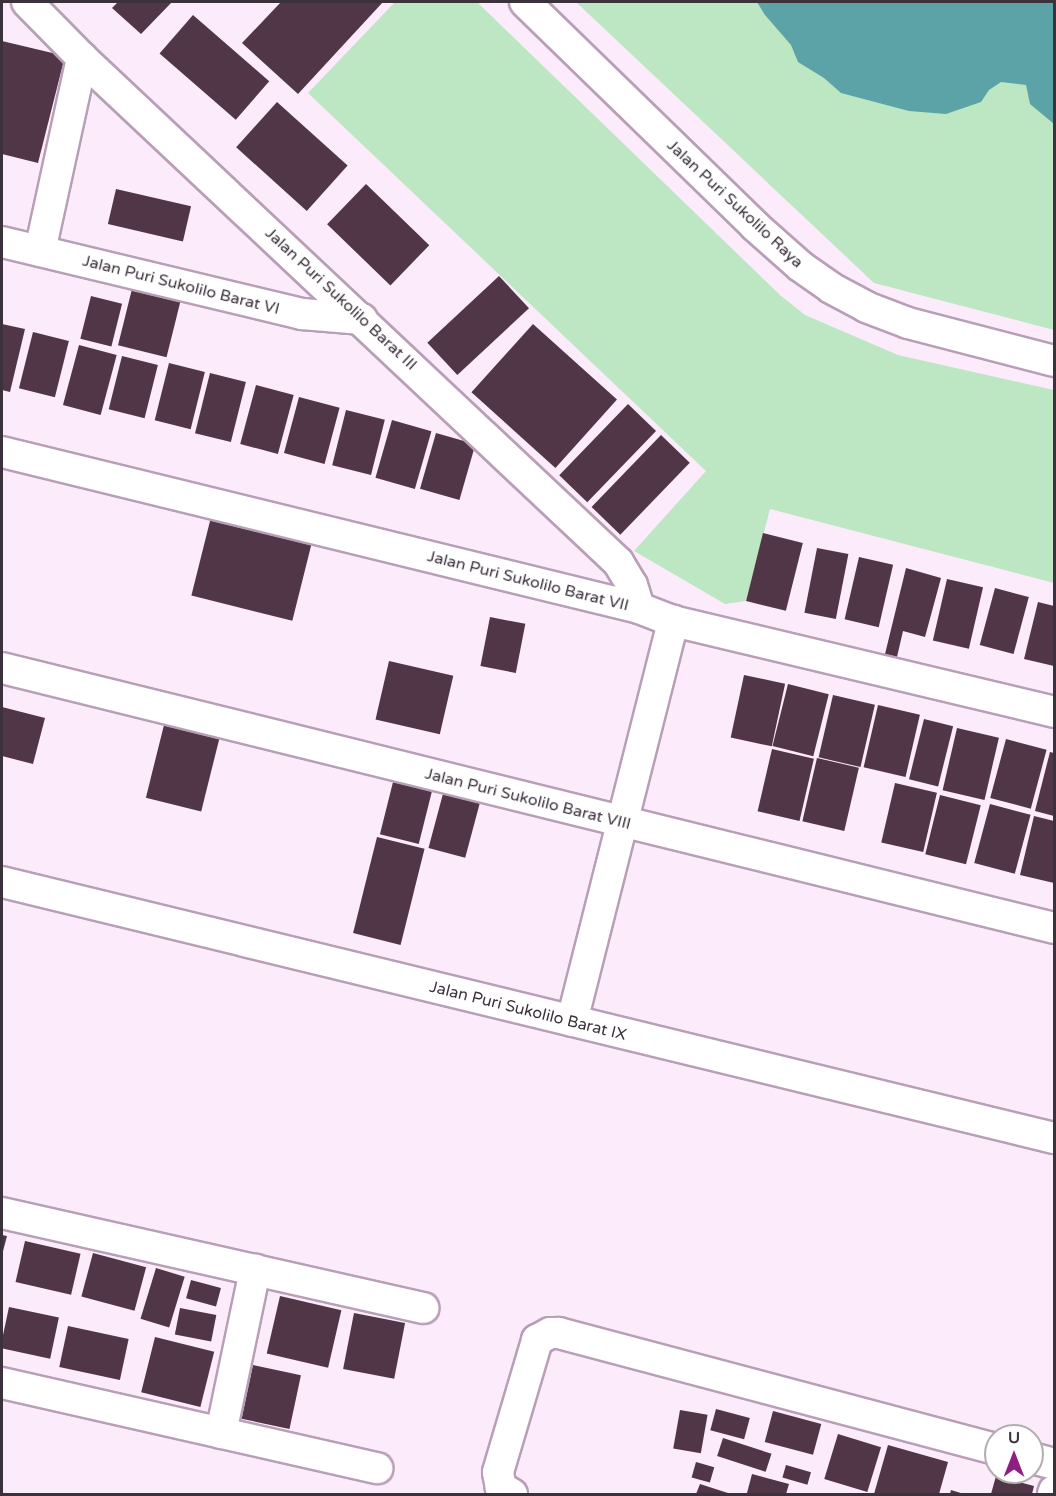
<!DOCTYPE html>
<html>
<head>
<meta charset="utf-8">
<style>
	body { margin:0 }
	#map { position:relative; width:1056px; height:1496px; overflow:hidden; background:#fcecfb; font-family:"Varela Round",sans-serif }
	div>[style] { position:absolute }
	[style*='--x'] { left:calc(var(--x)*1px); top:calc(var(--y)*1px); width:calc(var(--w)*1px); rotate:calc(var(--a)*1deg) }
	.green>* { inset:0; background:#bde6c3 }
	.water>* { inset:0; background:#5ca3a7 }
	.building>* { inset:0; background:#503646; transform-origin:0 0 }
	.roads { filter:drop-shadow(2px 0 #b89fb7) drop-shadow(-2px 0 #b89fb7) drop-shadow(0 2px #b89fb7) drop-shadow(0 -2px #b89fb7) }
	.minor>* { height:30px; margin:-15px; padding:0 15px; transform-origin:15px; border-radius:15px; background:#fff }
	span { translate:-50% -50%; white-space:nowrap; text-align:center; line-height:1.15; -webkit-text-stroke:6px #fff; paint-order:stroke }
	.street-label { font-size:16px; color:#3c323c }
	.frame { position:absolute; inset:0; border:3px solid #3c323c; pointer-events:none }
	.north { position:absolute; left:984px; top:1424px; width:60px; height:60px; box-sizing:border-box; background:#fff; border:2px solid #b1adb1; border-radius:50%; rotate:0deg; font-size:16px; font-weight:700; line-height:24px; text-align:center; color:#3c323c }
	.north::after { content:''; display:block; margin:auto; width:21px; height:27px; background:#8e1f82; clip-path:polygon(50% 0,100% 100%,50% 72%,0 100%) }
</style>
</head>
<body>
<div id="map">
	<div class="green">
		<i style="clip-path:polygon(395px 2px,477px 2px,780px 295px,805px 315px,898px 355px,1054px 390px,1054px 583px,770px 509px,746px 601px,725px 604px,634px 551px,706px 471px,308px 93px)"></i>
		<i style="clip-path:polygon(576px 2px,1054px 2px,1054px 330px,874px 283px)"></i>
	</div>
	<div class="water">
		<i style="clip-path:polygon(757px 2px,1054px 2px,1054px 124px,1030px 104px,1026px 85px,1001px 82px,989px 90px,981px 102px,946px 114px,909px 111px,841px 93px,824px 78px,798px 62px,791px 45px,765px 15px)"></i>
	</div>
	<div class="building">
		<i style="clip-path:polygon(118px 2px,172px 2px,141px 34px,112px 8px)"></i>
		<i style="clip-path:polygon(281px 2px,383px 2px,298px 94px,242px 43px)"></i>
		<i style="left:193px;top:15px;width:101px;height:51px;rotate:41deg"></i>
		<i style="clip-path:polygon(2px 41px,65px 56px,38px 163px,2px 154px)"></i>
		<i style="left:277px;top:102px;width:95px;height:61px;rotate:42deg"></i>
		<i style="left:366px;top:184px;width:88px;height:56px;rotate:44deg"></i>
		<i style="left:116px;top:189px;width:77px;height:36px;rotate:13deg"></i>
		<i style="left:499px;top:276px;width:44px;height:98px;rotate:47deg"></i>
		<i style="left:133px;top:285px;width:50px;height:62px;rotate:14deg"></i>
		<i style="left:91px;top:296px;width:32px;height:44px;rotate:14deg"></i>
		<i style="clip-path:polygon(2px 324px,25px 329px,10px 392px,2px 390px)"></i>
		<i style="left:533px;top:324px;width:113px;height:92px;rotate:42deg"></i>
		<i style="left:33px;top:332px;width:37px;height:58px;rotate:14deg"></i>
		<i style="left:79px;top:345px;width:39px;height:62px;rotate:15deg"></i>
		<i style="left:122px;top:356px;width:37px;height:55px;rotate:14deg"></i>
		<i style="left:169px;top:363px;width:37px;height:59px;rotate:14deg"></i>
		<i style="left:210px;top:373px;width:37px;height:62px;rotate:14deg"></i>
		<i style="left:256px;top:385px;width:39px;height:61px;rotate:15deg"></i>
		<i style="left:299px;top:397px;width:42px;height:58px;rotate:15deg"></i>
		<i style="left:628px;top:404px;width:39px;height:99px;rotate:44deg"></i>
		<i style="left:346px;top:410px;width:40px;height:57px;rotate:14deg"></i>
		<i style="left:392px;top:420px;width:41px;height:60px;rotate:16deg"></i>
		<i style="left:436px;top:433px;width:41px;height:58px;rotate:16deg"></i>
		<i style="left:661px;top:435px;width:40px;height:100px;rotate:44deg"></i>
		<i style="left:211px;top:517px;width:104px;height:81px;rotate:14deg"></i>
		<i style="left:763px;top:533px;width:41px;height:70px;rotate:14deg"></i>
		<i style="left:817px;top:548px;width:32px;height:66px;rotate:11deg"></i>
		<i style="left:859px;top:557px;width:35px;height:64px;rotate:13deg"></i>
		<i style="clip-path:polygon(906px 568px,941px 578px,925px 637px,903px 631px,897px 657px,885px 654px)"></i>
		<i style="left:947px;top:579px;width:37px;height:63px;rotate:13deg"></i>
		<i style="left:995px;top:588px;width:35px;height:59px;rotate:15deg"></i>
		<i style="clip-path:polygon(1038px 602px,1054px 606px,1054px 666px,1024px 659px)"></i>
		<i style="left:490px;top:617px;width:36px;height:50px;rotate:11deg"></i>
		<i style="left:389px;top:661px;width:66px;height:60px;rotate:13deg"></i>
		<i style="left:744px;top:675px;width:42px;height:64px;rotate:12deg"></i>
		<i style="left:788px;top:684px;width:42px;height:64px;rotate:14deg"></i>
		<i style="left:833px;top:695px;width:43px;height:64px;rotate:13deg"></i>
		<i style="left:878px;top:705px;width:43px;height:64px;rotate:13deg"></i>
		<i style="clip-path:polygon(2px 707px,45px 718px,33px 764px,2px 756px)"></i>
		<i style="left:924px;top:719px;width:30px;height:62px;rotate:14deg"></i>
		<i style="left:164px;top:725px;width:57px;height:75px;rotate:14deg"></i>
		<i style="left:957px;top:728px;width:43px;height:64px;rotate:13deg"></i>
		<i style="left:1006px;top:739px;width:42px;height:61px;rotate:15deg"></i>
		<i style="left:772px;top:749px;width:43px;height:64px;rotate:13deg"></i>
		<i style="clip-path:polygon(1050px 752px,1054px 753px,1054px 816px,1035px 811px)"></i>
		<i style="left:817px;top:758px;width:43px;height:65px;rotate:13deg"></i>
		<i style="left:394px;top:778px;width:40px;height:58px;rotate:14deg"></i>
		<i style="left:895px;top:783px;width:43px;height:61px;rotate:13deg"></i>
		<i style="left:444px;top:790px;width:38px;height:60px;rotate:15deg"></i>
		<i style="left:940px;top:795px;width:42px;height:61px;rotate:14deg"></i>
		<i style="left:990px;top:804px;width:42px;height:61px;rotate:15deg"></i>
		<i style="clip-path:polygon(1034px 816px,1054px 821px,1054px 883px,1020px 875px)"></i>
		<i style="left:377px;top:837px;width:49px;height:99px;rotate:14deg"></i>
		<i style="clip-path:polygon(2px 1235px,7px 1236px,2px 1255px)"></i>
		<i style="left:25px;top:1241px;width:57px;height:42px;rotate:13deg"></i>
		<i style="left:93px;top:1253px;width:55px;height:45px;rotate:15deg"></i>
		<i style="left:156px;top:1268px;width:30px;height:53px;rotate:17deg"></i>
		<i style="left:191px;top:1280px;width:31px;height:19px;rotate:15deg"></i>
		<i style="left:280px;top:1296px;width:63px;height:59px;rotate:13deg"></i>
		<i style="left:9px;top:1307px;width:51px;height:42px;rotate:12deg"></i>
		<i style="left:180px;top:1308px;width:37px;height:27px;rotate:11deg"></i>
		<i style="left:354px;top:1313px;width:52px;height:57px;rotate:11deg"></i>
		<i style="left:68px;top:1326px;width:62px;height:42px;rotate:12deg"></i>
		<i style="left:155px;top:1337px;width:61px;height:57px;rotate:14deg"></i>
		<i style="left:253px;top:1365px;width:49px;height:55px;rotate:12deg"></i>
		<i style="left:716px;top:1409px;width:35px;height:22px;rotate:15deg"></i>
		<i style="left:680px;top:1410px;width:28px;height:39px;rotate:10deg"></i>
		<i style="left:773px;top:1411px;width:50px;height:32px;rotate:15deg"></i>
		<i style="left:838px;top:1434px;width:45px;height:47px;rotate:17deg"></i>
		<i style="left:723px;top:1438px;width:51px;height:19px;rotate:18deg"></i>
		<i style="clip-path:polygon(888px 1445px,948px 1462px,939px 1494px,874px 1494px)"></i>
		<i style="left:696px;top:1462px;width:19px;height:16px;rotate:16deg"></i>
		<i style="left:786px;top:1465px;width:26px;height:13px;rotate:16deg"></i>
		<i style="clip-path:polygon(752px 1474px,789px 1484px,786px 1494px,747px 1493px)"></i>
		<i style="clip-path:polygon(996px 1476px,1034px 1486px,1032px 1494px,991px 1494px)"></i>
		<i style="clip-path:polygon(700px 1484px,731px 1494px,696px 1494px)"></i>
		<i style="clip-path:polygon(951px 1490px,964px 1494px,950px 1494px)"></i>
	</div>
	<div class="roads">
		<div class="minor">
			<i style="--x:27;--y:2;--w:78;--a:45.5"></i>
			<i style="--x:82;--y:58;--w:736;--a:43.24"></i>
			<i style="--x:618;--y:562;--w:27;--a:59"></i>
			<i style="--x:632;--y:585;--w:24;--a:73"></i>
			<i style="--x:525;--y:2;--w:321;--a:44.2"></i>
			<i style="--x:755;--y:226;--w:60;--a:41.6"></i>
			<i style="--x:800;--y:266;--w:38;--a:35"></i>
			<i style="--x:831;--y:288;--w:40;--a:28"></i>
			<i style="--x:866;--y:307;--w:45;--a:20.9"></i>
			<i style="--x:908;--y:323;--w:151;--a:14.6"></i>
			<i style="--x:2;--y:242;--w:309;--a:13.5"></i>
			<i style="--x:302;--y:314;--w:60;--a:4.8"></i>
			<i style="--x:40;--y:251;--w:198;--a:-77.7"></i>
			<i style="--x:2;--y:452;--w:656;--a:13.76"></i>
			<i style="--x:639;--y:608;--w:36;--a:21"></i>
			<i style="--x:673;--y:621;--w:392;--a:13.4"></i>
			<i style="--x:2;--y:668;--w:1084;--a:13.88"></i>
			<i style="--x:2;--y:882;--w:1083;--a:13.68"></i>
			<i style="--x:572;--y:1021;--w:413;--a:-75.8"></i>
			<i style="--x:2;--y:1213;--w:432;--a:12.7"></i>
			<i style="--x:2;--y:1383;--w:385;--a:12.8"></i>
			<i style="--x:221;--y:1433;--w:167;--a:-78.2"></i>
			<i style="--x:1032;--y:1458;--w:23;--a:15"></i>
			<i style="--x:512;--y:1494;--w:13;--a:-151"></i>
			<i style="--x:501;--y:1488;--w:16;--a:-101"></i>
			<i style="--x:498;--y:1472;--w:138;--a:-73.5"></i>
			<i style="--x:537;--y:1340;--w:15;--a:-28"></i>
			<i style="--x:550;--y:1333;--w:9;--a:0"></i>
			<i style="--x:559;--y:1333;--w:452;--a:14.9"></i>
			<i style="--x:1053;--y:1494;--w:3;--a:-72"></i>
		</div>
	</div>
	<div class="street-label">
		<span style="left:735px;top:204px;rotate:43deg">Jalan Puri Sukolilo Raya</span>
		<span style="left:181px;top:285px;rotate:14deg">Jalan Puri Sukolilo Barat VI</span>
		<span style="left:341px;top:299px;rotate:43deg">Jalan Puri Sukolilo Barat III</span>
		<span style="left:528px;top:581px;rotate:14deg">Jalan Puri Sukolilo Barat VII</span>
		<span style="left:528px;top:799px;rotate:14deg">Jalan Puri Sukolilo Barat VIII</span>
		<span style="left:528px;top:1011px;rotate:14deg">Jalan Puri Sukolilo Barat IX</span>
	</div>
	<div class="frame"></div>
	<div class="north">U</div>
</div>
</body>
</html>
